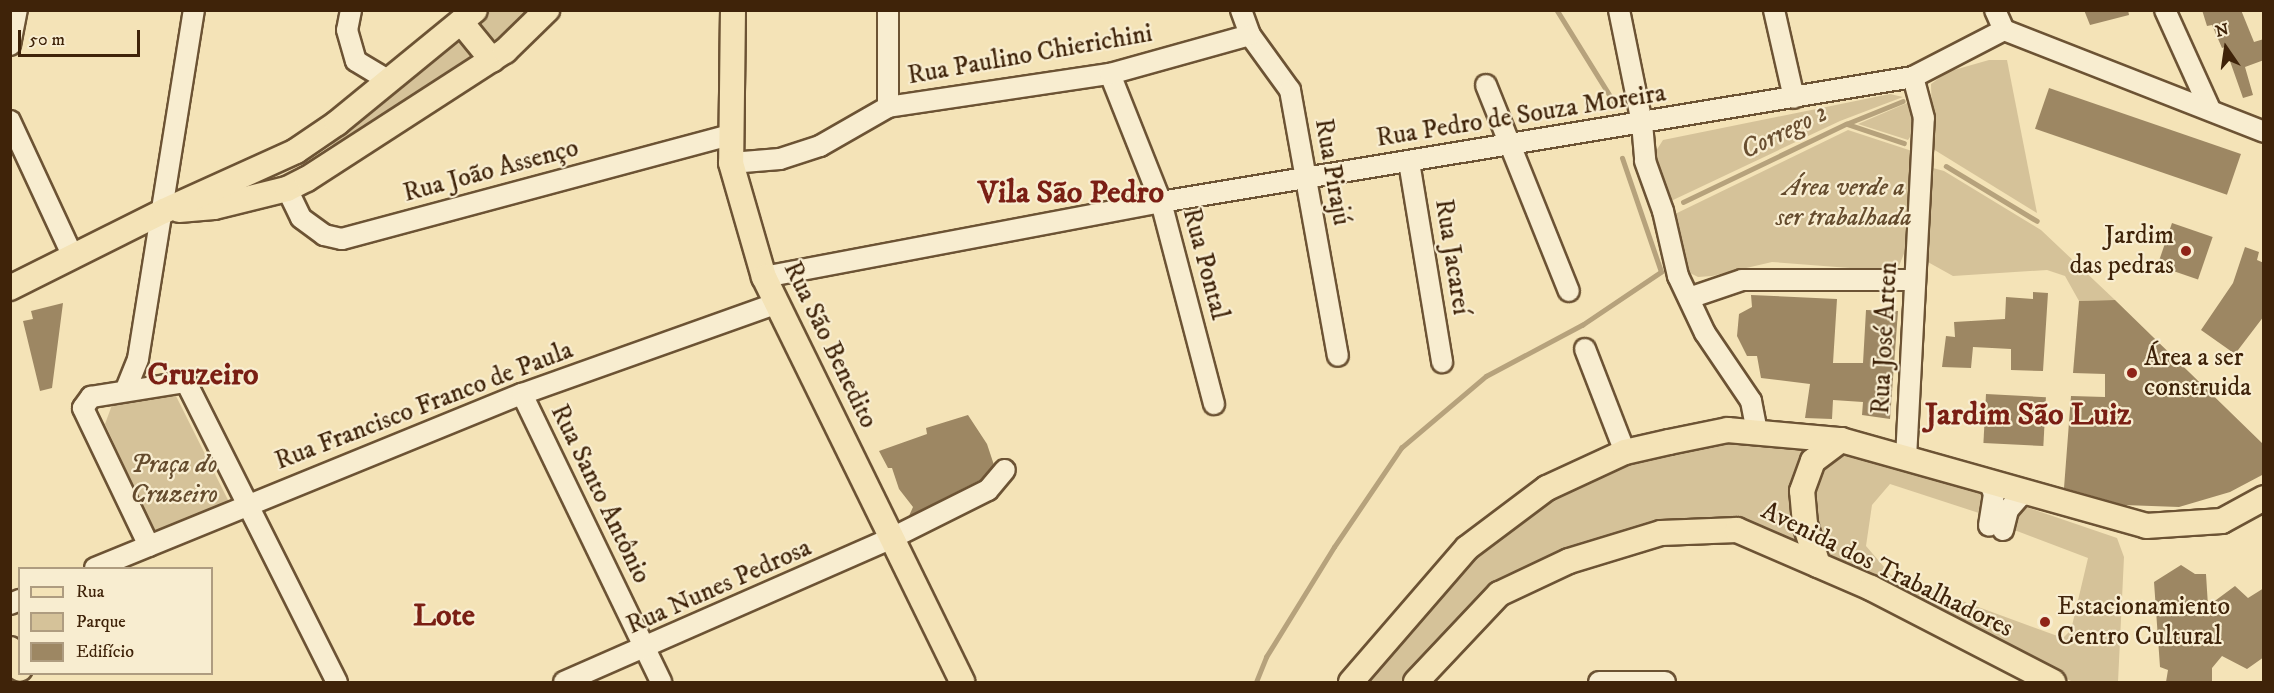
<!DOCTYPE html>
<html>
<head>
<meta charset="utf-8">
<style>
	body { margin:0 }
	#map { position:relative; width:2274px; height:693px; overflow:hidden; background:#f4e3b7; font-family:"IM FELL DW Pica",serif }
	div>[style] { position:absolute }
	[style*='--x'] { left:calc(var(--x)*1px); top:calc(var(--y)*1px); width:calc(var(--w)*1px); rotate:calc(var(--a)*1deg) }
	.green>* { inset:0; background:#d5c299 }
	.stream>* { height:4.5px; margin:-2.25px; padding:0 2.25px; transform-origin:2.25px; border-radius:2.25px; background:#b6a27c }
	.building>* { inset:0; background:#9d8763; transform-origin:0 0 }
	.roads { filter:drop-shadow(2px 0 #6c5334) drop-shadow(-2px 0 #6c5334) drop-shadow(0 2px #6c5334) drop-shadow(0 -2px #6c5334) }
	.minor>* { height:20px; margin:-10px; padding:0 10px; transform-origin:10px; border-radius:10px; background:#f8edd0 }
	.major>* { height:24px; margin:-12px; padding:0 12px; transform-origin:12px; border-radius:12px; background:#f4e3b7 }
	.dots>* { width:16px; height:16px; translate:-50% -50%; box-sizing:border-box; border:3px solid #f8edd0; border-radius:50% }
	span { translate:-50% -50%; white-space:nowrap; text-align:center; line-height:1.15; -webkit-text-stroke:4.5px #f8edd0; paint-order:stroke }
	.street-label { font-size:26px; color:#3f2309 }
	.park-label { font-size:26px; color:#644b2d; font-style:italic }
	.poi-label { font-size:26px; color:#3f2309 }
	.right { translate:-100% -50%; text-align:right }
	.left { translate:0 -50%; text-align:left }
	.water-label { font-size:27px; color:#694f31; font-style:italic }
	.district-label { font-size:32px; color:#7a1f14; font-weight:700 }
	.frame { position:absolute; inset:0; border:12px solid #3f2309; pointer-events:none }
	.legend { position:absolute; left:18px; top:567px; width:195px; height:108px; box-sizing:border-box; background:#f8edd0; border:2px solid #ae9c80; margin:0; padding:8px 10px; list-style:none; font-size:18px; color:#3f2309 }
	.legend li { display:flex; align-items:center; gap:12px; height:30px }
	.legend b { width:30px; border:2px solid #ae9c80 }
	.north { position:absolute; left:2196px; top:18px; width:60px; height:60px; -webkit-text-stroke:4px #f8edd0; paint-order:stroke; rotate:347deg; font-size:16px; font-weight:700; line-height:24px; text-align:center; color:#3f2309 }
	.north::after { content:''; display:block; margin:auto; width:21px; height:27px; background:#3f2309; clip-path:polygon(50% 0,100% 100%,50% 72%,0 100%) }
	.scale { position:absolute; left:18px; top:30px; width:122px; height:27px; box-sizing:border-box; border:3px solid #3f2309; border-top:0; padding-left:8px; font-size:18px; line-height:21px; white-space:nowrap; color:#3f2309; -webkit-text-stroke:4px #f8edd0; paint-order:stroke }
</style>
</head>
<body>
<div id="map">
	<div class="green">
		<i style="clip-path:polygon(484px 11px,537px 11px,494px 44px,469px 23px)"></i>
		<i style="clip-path:polygon(460px 31px,482px 60px,339px 145px,323px 144px)"></i>
		<i style="clip-path:polygon(1989px 60px,2007px 60px,2037px 213px,1933px 149px,1931px 84px,1947px 72px)"></i>
		<i style="clip-path:polygon(1890px 94px,1903px 97px,1840px 121px,1671px 201px,1659px 177px,1656px 151px,1663px 140px)"></i>
		<i style="clip-path:polygon(1907px 103px,1912px 108px,1914px 131px,1908px 140px,1858px 124px)"></i>
		<i style="clip-path:polygon(1848px 130px,1912px 151px,1905px 251px,1899px 266px,1889px 271px,1772px 262px,1712px 276px,1698px 277px,1690px 273px,1684px 263px,1675px 214px)"></i>
		<i style="clip-path:polygon(1933px 168px,1944px 171px,2041px 230px,2115px 300px,2079px 301px,2065px 276px,2047px 270px,1953px 276px,1926px 261px,1928px 171px)"></i>
		<i style="clip-path:polygon(175px 394px,229px 502px,156px 535px,105px 424px,112px 405px)"></i>
		<i style="clip-path:polygon(1708px 440px,1825px 443px,1805px 460px,1809px 550px,1738px 524px,1520px 577px,1409px 682px,1359px 682px,1472px 552px,1552px 493px,1628px 457px)"></i>
		<i style="clip-path:polygon(1840px 445px,1985px 485px,1990px 507px,1982px 514px,1890px 484px,1872px 505px,1866px 546px,1891px 575px,2063px 638px,2071px 630px,2088px 558px,2009px 528px,2016px 513px,2026px 507px,2117px 538px,2124px 557px,2118px 682px,2073px 682px,1836px 564px,1821px 561px,1810px 482px)"></i>
	</div>
	<div class="stream">
		<i style="--x:1557;--y:10;--w:108;--a:58.2"></i>
		<i style="--x:1847;--y:124;--w:60;--a:18.4"></i>
		<i style="--x:1946;--y:166;--w:106;--a:31.1"></i>
		<i style="--x:1683;--y:202;--w:181;--a:-25.6"></i>
		<i style="--x:1846;--y:124;--w:61;--a:-22"></i>
		<i style="--x:1256;--y:682;--w:27;--a:-68"></i>
		<i style="--x:1266;--y:657;--w:129;--a:-58.3"></i>
		<i style="--x:1334;--y:547;--w:120;--a:-55.9"></i>
		<i style="--x:1401;--y:448;--w:111;--a:-40.3"></i>
		<i style="--x:1486;--y:376;--w:109;--a:-28"></i>
		<i style="--x:1582;--y:325;--w:95;--a:-33.9"></i>
		<i style="--x:1661;--y:272;--w:120;--a:-108.9"></i>
	</div>
	<div class="building">
		<i style="clip-path:polygon(2084px 10px,2128px 10px,2129px 15px,2090px 25px)"></i>
		<i style="clip-path:polygon(2202px 10px,2241px 10px,2254px 42px,2264px 39px,2264px 60px,2245px 67px,2253px 95px,2243px 98px,2225px 47px,2222px 48px,2212px 25px,2207px 26px)"></i>
		<i style="left:2049px;top:88px;width:203px;height:43px;rotate:19deg"></i>
		<i style="left:2172px;top:223px;width:43px;height:45px;rotate:19deg"></i>
		<i style="clip-path:polygon(2245px 247px,2259px 252px,2257px 260px,2264px 263px,2264px 316px,2235px 354px,2201px 330px,2233px 283px)"></i>
		<i style="clip-path:polygon(2033px 292px,2048px 293px,2043px 371px,2011px 370px,2011px 349px,1973px 347px,1971px 368px,1942px 367px,1946px 336px,1955px 337px,1954px 322px,2005px 319px,2006px 297px,2033px 299px)"></i>
		<i style="clip-path:polygon(1751px 295px,1837px 299px,1833px 363px,1863px 363px,1866px 310px,1898px 311px,1890px 419px,1862px 415px,1863px 402px,1833px 400px,1832px 419px,1805px 418px,1810px 384px,1761px 378px,1757px 356px,1747px 356px,1737px 336px,1739px 314px,1752px 307px)"></i>
		<i style="clip-path:polygon(2115px 300px,2264px 445px,2264px 474px,2230px 492px,2179px 507px,2124px 505px,2064px 488px,2071px 396px,2105px 397px,2105px 374px,2073px 373px,2079px 301px)"></i>
		<i style="clip-path:polygon(63px 303px,52px 388px,40px 391px,23px 321px,33px 319px,31px 311px)"></i>
		<i style="left:1986px;top:394px;width:60px;height:49px;rotate:3deg"></i>
		<i style="clip-path:polygon(968px 415px,987px 444px,994px 465px,980px 480px,909px 516px,913px 507px,899px 489px,892px 468px,888px 468px,879px 451px,927px 434px,926px 428px)"></i>
		<i style="clip-path:polygon(2181px 565px,2195px 574px,2206px 574px,2208px 606px,2235px 586px,2248px 598px,2264px 588px,2264px 657px,2247px 669px,2222px 656px,2212px 668px,2212px 682px,2166px 682px,2168px 670px,2160px 667px,2154px 582px)"></i>
	</div>
	<div class="roads">
		<div class="minor">
			<i style="--x:351;--y:10;--w:20;--a:101"></i>
			<i style="--x:347;--y:30;--w:32;--a:74"></i>
			<i style="--x:356;--y:61;--w:39;--a:31"></i>
			<i style="--x:1241;--y:10;--w:27;--a:70"></i>
			<i style="--x:1250;--y:35;--w:68;--a:54"></i>
			<i style="--x:1290;--y:90;--w:270;--a:79.8"></i>
			<i style="--x:1619;--y:10;--w:115;--a:78.5"></i>
			<i style="--x:1642;--y:123;--w:38;--a:85"></i>
			<i style="--x:1645;--y:161;--w:53;--a:70.2"></i>
			<i style="--x:1663;--y:211;--w:67;--a:77"></i>
			<i style="--x:1678;--y:276;--w:63;--a:64.7"></i>
			<i style="--x:1705;--y:333;--w:82;--a:55.9"></i>
			<i style="--x:1751;--y:401;--w:33;--a:79"></i>
			<i style="--x:1774;--y:10;--w:90;--a:77.2"></i>
			<i style="--x:1995;--y:10;--w:22;--a:66"></i>
			<i style="--x:2165;--y:10;--w:109;--a:65.6"></i>
			<i style="--x:10;--y:45;--w:36;--a:-79"></i>
			<i style="--x:1110;--y:74;--w:138;--a:68.3"></i>
			<i style="--x:1161;--y:202;--w:209;--a:75.3"></i>
			<i style="--x:1486;--y:85;--w:222;--a:68.1"></i>
			<i style="--x:888;--y:107;--w:224;--a:-8.5"></i>
			<i style="--x:1110;--y:74;--w:145;--a:-15.6"></i>
			<i style="--x:10;--y:121;--w:150;--a:65.1"></i>
			<i style="--x:1409;--y:162;--w:203;--a:80.6"></i>
			<i style="--x:731;--y:163;--w:49;--a:-4.7"></i>
			<i style="--x:780;--y:159;--w:42;--a:-18"></i>
			<i style="--x:820;--y:146;--w:78;--a:-29.8"></i>
			<i style="--x:888;--y:107;--w:97;--a:-90"></i>
			<i style="--x:287;--y:189;--w:32;--a:64"></i>
			<i style="--x:301;--y:218;--w:29;--a:36"></i>
			<i style="--x:324;--y:235;--w:18;--a:13"></i>
			<i style="--x:342;--y:239;--w:403;--a:-15"></i>
			<i style="--x:764;--y:277;--w:404;--a:-10.7"></i>
			<i style="--x:1161;--y:202;--w:762;--a:-9.44"></i>
			<i style="--x:1913;--y:77;--w:102;--a:-27.3"></i>
			<i style="--x:2004;--y:30;--w:279;--a:21.4"></i>
			<i style="--x:1689;--y:298;--w:56;--a:-18.8"></i>
			<i style="--x:1742;--y:280;--w:172;--a:0"></i>
			<i style="--x:1585;--y:349;--w:110;--a:68.8"></i>
			<i style="--x:126;--y:389;--w:32;--a:-68"></i>
			<i style="--x:138;--y:359;--w:353;--a:-80.9"></i>
			<i style="--x:522;--y:394;--w:320;--a:64.2"></i>
			<i style="--x:1906;--y:458;--w:340;--a:-87"></i>
			<i style="--x:1924;--y:118;--w:42;--a:-105"></i>
			<i style="--x:1989;--y:482;--w:13;--a:67"></i>
			<i style="--x:1994;--y:494;--w:32;--a:99"></i>
			<i style="--x:2003;--y:530;--w:21;--a:-76"></i>
			<i style="--x:2008;--y:510;--w:18;--a:-49"></i>
			<i style="--x:2020;--y:496;--w:9;--a:-18"></i>
			<i style="--x:149;--y:546;--w:153;--a:-115.6"></i>
			<i style="--x:83;--y:408;--w:14;--a:-54"></i>
			<i style="--x:91;--y:397;--w:96;--a:-9"></i>
			<i style="--x:186;--y:382;--w:336;--a:63.3"></i>
			<i style="--x:95;--y:568;--w:461;--a:-22.2"></i>
			<i style="--x:522;--y:394;--w:271;--a:-19.6"></i>
			<i style="--x:10;--y:604;--w:11;--a:-22"></i>
			<i style="--x:564;--y:682;--w:360;--a:-23.7"></i>
			<i style="--x:894;--y:537;--w:105;--a:-26.6"></i>
			<i style="--x:988;--y:490;--w:26;--a:-50"></i>
			<i style="--x:1599;--y:682;--w:66;--a:0"></i>
		</div>
		<div class="major">
			<i style="--x:733;--y:10;--w:153;--a:90.7"></i>
			<i style="--x:731;--y:163;--w:119;--a:73.9"></i>
			<i style="--x:764;--y:277;--w:451;--a:63.9"></i>
			<i style="--x:461;--y:22;--w:49;--a:50.8"></i>
			<i style="--x:179;--y:210;--w:35;--a:-5"></i>
			<i style="--x:214;--y:207;--w:75;--a:-13.9"></i>
			<i style="--x:287;--y:189;--w:22;--a:-27"></i>
			<i style="--x:307;--y:179;--w:236;--a:-32.9"></i>
			<i style="--x:505;--y:51;--w:59;--a:-44.3"></i>
			<i style="--x:10;--y:288;--w:172;--a:-26.6"></i>
			<i style="--x:164;--y:211;--w:145;--a:-24.4"></i>
			<i style="--x:296;--y:151;--w:50;--a:-34.3"></i>
			<i style="--x:337;--y:123;--w:178;--a:-39.3"></i>
			<i style="--x:1818;--y:565;--w:43;--a:-107.6"></i>
			<i style="--x:1805;--y:524;--w:33;--a:-95"></i>
			<i style="--x:1802;--y:491;--w:32;--a:-70"></i>
			<i style="--x:1813;--y:461;--w:35;--a:-37"></i>
			<i style="--x:10;--y:649;--w:22;--a:63"></i>
			<i style="--x:1351;--y:682;--w:177;--a:-49.1"></i>
			<i style="--x:1467;--y:548;--w:100;--a:-36.9"></i>
			<i style="--x:1547;--y:488;--w:86;--a:-24.8"></i>
			<i style="--x:1625;--y:452;--w:45;--a:-12.8"></i>
			<i style="--x:1669;--y:442;--w:60;--a:-11.5"></i>
			<i style="--x:1728;--y:430;--w:113;--a:5.1"></i>
			<i style="--x:1841;--y:440;--w:317;--a:15.7"></i>
			<i style="--x:2146;--y:526;--w:76;--a:-3.8"></i>
			<i style="--x:2222;--y:521;--w:48;--a:-28.7"></i>
			<i style="--x:1416;--y:682;--w:121;--a:-46.7"></i>
			<i style="--x:1499;--y:594;--w:77;--a:-25.2"></i>
			<i style="--x:1569;--y:561;--w:96;--a:-16.9"></i>
			<i style="--x:1661;--y:533;--w:76;--a:-2.3"></i>
			<i style="--x:1737;--y:530;--w:146;--a:23.4"></i>
			<i style="--x:1871;--y:588;--w:205;--a:27.3"></i>
		</div>
	</div>
	<div class="dots">
		<i style="left:2186px;top:251px;background:#8f2418"></i>
		<i style="left:2132px;top:373px;background:#8f2418"></i>
		<i style="left:2045px;top:622px;background:#8f2418"></i>
	</div>
	<div class="street-label">
		<span style="left:1030px;top:55px;rotate:-10deg">Rua Paulino Chierichini</span>
		<span style="left:1521px;top:116px;rotate:-9deg">Rua Pedro de Souza Moreira</span>
		<span style="left:491px;top:171px;rotate:-15deg">Rua João Assenço</span>
		<span style="left:1332px;top:172px;rotate:80deg">Rua Pirajú</span>
		<span style="left:1452px;top:257px;rotate:81deg">Rua Jacareí</span>
		<span style="left:1205px;top:264px;rotate:75deg">Rua Pontal</span>
		<span style="left:1885px;top:338px;rotate:-87deg">Rua José Arten</span>
		<span style="left:830px;top:345px;rotate:64deg">Rua São Benedito</span>
		<span style="left:424px;top:406px;rotate:-21deg">Rua Francisco Franco de Paula</span>
		<span style="left:600px;top:494px;rotate:64deg">Rua Santo Antônio</span>
		<span style="left:1887px;top:570px;rotate:26deg">Avenida dos Trabalhadores</span>
		<span style="left:719px;top:587px;rotate:-24deg">Rua Nunes Pedrosa</span>
	</div>
	<div class="park-label">
		<span style="left:1844px;top:203px">Área verde a<br>ser trabalhada</span>
		<span style="left:174px;top:480px">Praça do<br>Cruzeiro</span>
	</div>
	<div class="poi-label">
		<span class="right" style="left:2174px;top:251px">Jardim<br>das pedras</span>
		<span class="left" style="left:2144px;top:373px">Área a ser<br>construida</span>
		<span class="left" style="left:2057px;top:622px">Estacionamiento<br>Centro Cultural</span>
	</div>
	<div class="water-label">
		<span style="left:1784px;top:132px;rotate:-26deg">Corrego 2</span>
	</div>
	<div class="district-label">
		<span style="left:1071px;top:193px">Vila São Pedro</span>
		<span style="left:203px;top:375px">Cruzeiro</span>
		<span style="left:2028px;top:415px">Jardim São Luiz</span>
		<span style="left:444px;top:616px">Lote</span>
	</div>
	<div class="frame"></div>
	<ul class="legend">
	<li><b style="height:8px;background:#f4e3b7"></b>Rua</li>
	<li><b style="height:16px;background:#d5c299"></b>Parque</li>
	<li><b style="height:16px;background:#9d8763"></b>Edifício</li>
	</ul>
	<div class="north">N</div>
	<div class="scale">50 m</div>
</div>
</body>
</html>
